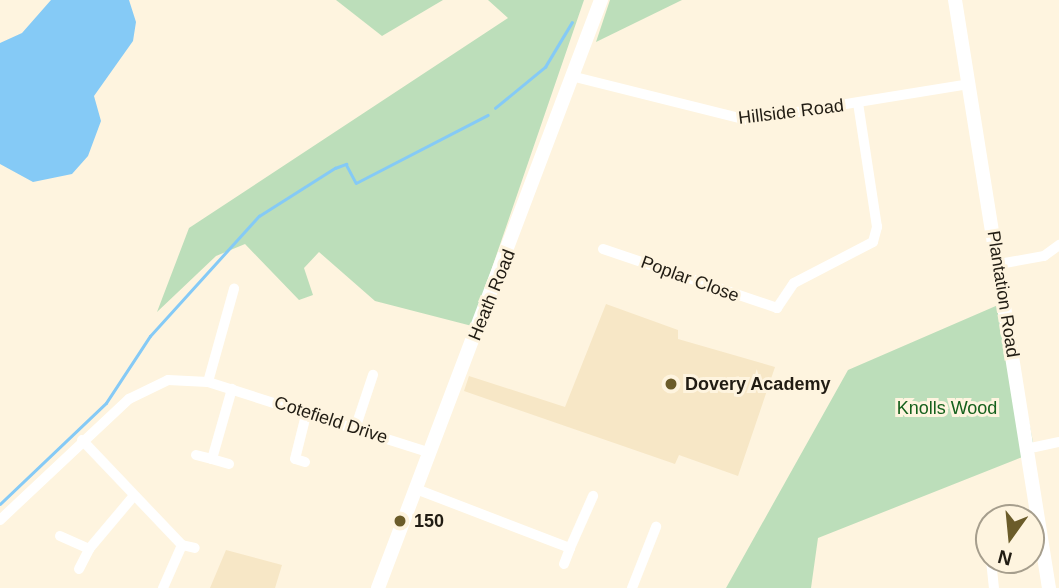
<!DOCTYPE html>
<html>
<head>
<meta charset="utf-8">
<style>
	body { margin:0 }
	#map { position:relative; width:1059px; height:588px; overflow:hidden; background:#fef4df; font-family:Helvetica,sans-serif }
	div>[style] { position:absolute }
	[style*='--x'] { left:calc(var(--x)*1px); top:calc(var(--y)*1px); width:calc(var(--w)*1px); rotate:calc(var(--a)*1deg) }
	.built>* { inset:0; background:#f7e7c6 }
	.green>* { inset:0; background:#bcdeba }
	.water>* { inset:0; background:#85caf6 }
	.stream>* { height:2.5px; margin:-1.25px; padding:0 1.25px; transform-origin:1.25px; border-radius:1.25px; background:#85caf6 }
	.street>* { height:10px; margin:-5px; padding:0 5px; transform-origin:5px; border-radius:5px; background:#fff }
	.secondary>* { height:14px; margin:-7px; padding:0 7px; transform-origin:7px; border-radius:7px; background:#fff }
	.dots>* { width:19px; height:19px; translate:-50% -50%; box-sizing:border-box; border:4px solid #fef4df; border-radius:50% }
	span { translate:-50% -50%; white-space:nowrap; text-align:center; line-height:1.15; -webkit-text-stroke:6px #fef4df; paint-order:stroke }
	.street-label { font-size:18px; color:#211c13 }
	.poi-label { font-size:18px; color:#211c13; font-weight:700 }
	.left { translate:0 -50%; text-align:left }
	.park-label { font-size:18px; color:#15601c }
	.north { position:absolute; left:975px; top:504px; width:70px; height:70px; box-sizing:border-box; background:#fef4df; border:2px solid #a69e8d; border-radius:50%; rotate:195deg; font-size:19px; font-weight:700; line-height:28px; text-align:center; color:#211c13 }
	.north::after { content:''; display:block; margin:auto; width:24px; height:32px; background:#6b5c2a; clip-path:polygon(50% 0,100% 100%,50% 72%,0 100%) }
</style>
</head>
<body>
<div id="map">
	<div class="built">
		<i style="clip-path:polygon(606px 304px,678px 330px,678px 339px,775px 367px,738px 476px,679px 455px,675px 464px,464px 391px,469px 376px,565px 407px)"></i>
		<i style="clip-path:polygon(226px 550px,282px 565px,275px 588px,210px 588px)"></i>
	</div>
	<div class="green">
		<i style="clip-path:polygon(336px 0,443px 0,382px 36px)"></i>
		<i style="clip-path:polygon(488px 0,584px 0,472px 326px,375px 301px,319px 252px,304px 268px,313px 295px,299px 300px,245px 244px,216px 256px,157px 312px,189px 228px,508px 18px)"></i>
		<i style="clip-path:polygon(610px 0,682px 0,596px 42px)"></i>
		<i style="clip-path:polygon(1005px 302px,1035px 452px,818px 538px,811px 588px,726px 588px,848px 370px)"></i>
	</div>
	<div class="water">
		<i style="clip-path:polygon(51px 0,129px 0,136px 22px,133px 41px,94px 96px,101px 121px,88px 156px,72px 174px,33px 182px,0 164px,0 43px,22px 33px)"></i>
	</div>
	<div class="stream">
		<i style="--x:495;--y:108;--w:65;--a:-39.4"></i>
		<i style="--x:545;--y:67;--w:52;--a:-59"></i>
		<i style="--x:0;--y:504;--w:146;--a:-43.6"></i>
		<i style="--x:106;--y:403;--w:80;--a:-56.7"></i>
		<i style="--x:150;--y:336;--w:162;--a:-47.8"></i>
		<i style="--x:259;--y:216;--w:90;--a:-32.3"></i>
		<i style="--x:335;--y:168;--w:12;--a:-20"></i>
		<i style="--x:346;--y:164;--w:21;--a:62"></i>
		<i style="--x:356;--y:183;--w:148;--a:-27.3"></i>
	</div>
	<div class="street">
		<i style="--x:575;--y:77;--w:177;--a:14"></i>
		<i style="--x:747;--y:120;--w:226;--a:-9.2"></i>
		<i style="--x:603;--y:249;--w:184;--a:18.7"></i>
		<i style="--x:777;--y:308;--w:30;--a:-56"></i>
		<i style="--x:794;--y:283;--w:89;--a:-27.4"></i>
		<i style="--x:873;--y:242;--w:16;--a:-75"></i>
		<i style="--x:877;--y:227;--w:125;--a:-98.7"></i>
		<i style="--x:999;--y:264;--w:46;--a:-10.1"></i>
		<i style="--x:1044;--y:256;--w:19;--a:-36"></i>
		<i style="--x:208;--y:382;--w:97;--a:-74.4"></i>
		<i style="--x:356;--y:426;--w:54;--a:-71.6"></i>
		<i style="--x:82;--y:440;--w:145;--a:46.4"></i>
		<i style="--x:182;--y:545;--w:47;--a:113.8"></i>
		<i style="--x:1026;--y:449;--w:34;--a:-12"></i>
		<i style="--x:196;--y:455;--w:16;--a:14"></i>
		<i style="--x:305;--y:462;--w:10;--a:-163"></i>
		<i style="--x:295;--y:459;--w:49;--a:-76"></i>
		<i style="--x:229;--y:464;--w:18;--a:-164"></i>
		<i style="--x:212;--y:459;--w:73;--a:-74.1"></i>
		<i style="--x:416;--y:489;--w:165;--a:21"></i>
		<i style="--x:570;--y:548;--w:57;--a:-66.1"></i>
		<i style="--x:0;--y:520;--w:177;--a:-43.2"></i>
		<i style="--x:129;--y:399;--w:43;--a:-26"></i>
		<i style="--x:168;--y:380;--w:40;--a:2.9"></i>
		<i style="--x:208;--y:382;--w:233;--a:17.7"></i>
		<i style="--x:987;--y:520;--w:32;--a:86"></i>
		<i style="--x:60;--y:536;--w:32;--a:24"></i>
		<i style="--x:89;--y:549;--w:67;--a:-49.9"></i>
		<i style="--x:182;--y:545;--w:13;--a:13"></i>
		<i style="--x:991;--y:560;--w:28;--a:84"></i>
		<i style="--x:564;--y:564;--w:17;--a:-69"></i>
		<i style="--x:79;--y:569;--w:22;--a:-63"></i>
		<i style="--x:632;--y:588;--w:66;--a:-68.5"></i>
	</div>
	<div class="secondary">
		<i style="--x:955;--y:0;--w:595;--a:80.92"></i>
		<i style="--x:378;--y:588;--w:629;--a:-69.23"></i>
	</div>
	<div class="dots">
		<i style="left:671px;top:384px;background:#6b5c2a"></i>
		<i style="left:400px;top:521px;background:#6b5c2a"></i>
	</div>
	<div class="street-label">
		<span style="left:791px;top:112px;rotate:-7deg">Hillside Road</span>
		<span style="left:690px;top:279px;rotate:20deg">Poplar Close</span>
		<span style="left:1003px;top:294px;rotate:81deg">Plantation Road</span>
		<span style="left:492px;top:295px;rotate:-68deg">Heath Road</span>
		<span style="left:331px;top:420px;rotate:18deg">Cotefield Drive</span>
	</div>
	<div class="poi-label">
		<span class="left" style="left:685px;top:384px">Dovery Academy</span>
		<span class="left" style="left:414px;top:521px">150</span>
	</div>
	<div class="park-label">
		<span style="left:947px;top:408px">Knolls Wood</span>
	</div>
	<div class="north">N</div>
</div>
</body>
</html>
